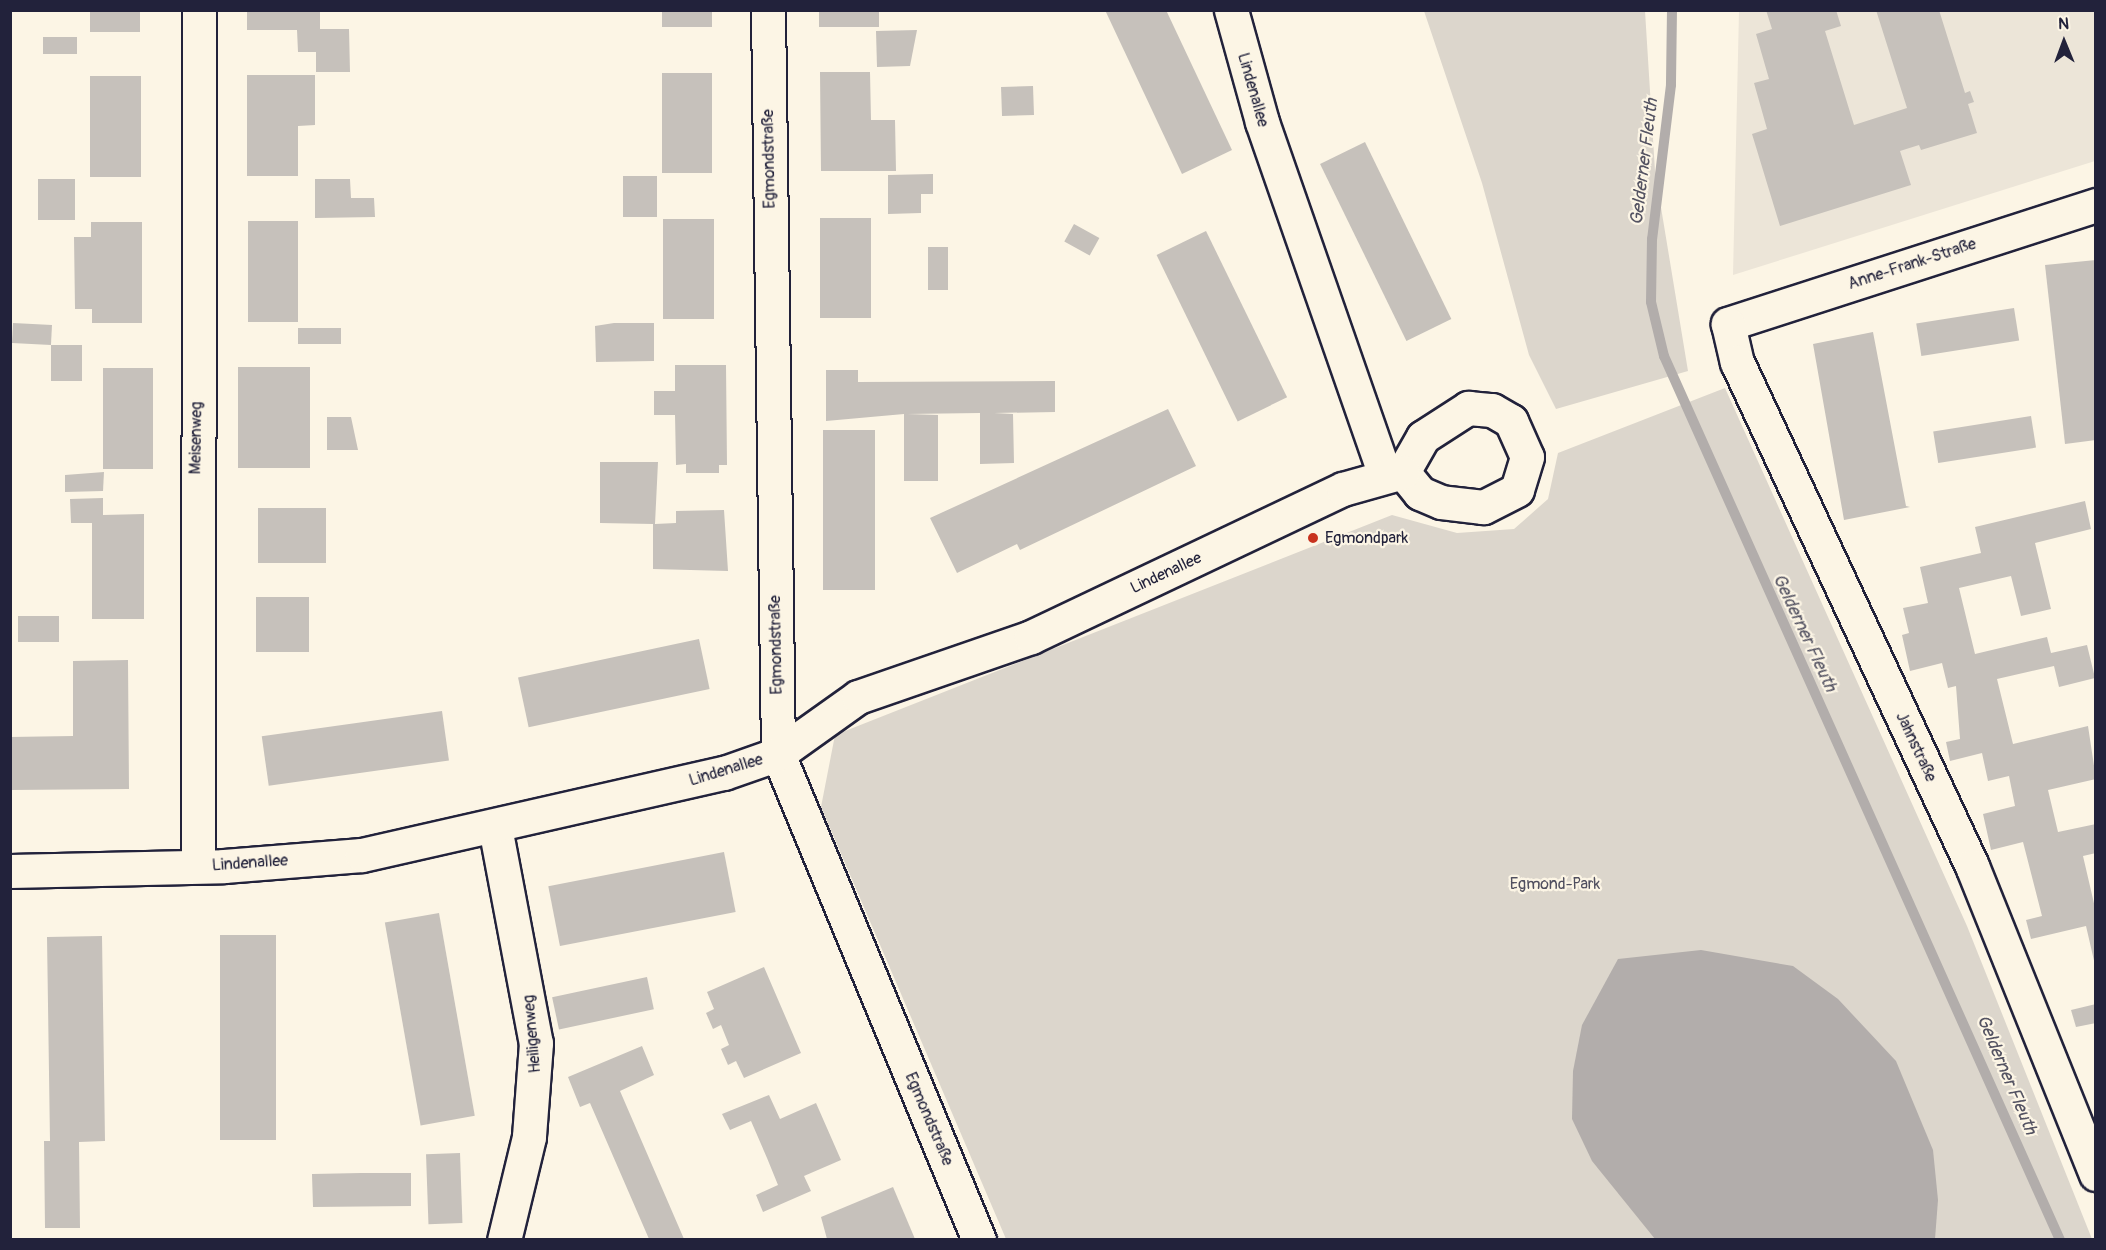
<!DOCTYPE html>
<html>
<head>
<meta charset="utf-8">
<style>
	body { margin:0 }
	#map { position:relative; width:2106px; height:1250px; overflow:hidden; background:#fcf5e5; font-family:Pangolin,sans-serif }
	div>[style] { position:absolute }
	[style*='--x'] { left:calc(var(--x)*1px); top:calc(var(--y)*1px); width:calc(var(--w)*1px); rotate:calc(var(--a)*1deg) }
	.built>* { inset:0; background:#ece5d8 }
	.green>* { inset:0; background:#dcd6cc }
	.water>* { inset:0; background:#b2adab }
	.stream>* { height:10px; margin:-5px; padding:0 5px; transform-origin:5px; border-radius:5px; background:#b2adab }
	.building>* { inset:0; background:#c6c1bb; transform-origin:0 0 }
	.roads { filter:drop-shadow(2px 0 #22223b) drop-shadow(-2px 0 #22223b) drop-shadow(0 2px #22223b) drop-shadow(0 -2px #22223b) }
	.minor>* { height:33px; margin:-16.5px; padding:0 16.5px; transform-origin:16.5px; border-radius:16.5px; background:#fcf5e5 }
	.dots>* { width:16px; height:16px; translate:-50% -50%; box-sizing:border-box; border:3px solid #fcf5e5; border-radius:50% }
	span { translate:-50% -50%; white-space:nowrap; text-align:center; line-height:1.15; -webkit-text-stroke:4.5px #fcf5e5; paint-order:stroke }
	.street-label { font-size:16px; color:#22223b }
	.poi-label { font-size:16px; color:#22223b }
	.left { translate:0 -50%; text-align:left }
	.park-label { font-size:16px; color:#504f5f }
	.water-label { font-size:18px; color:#545362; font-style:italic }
	.frame { position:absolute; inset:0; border:12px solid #22223b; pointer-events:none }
	.north { position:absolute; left:2034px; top:12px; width:60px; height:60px; -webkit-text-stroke:4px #fcf5e5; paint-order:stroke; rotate:359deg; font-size:16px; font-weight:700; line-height:24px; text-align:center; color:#22223b }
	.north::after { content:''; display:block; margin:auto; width:21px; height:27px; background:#22223b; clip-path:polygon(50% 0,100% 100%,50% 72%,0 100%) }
</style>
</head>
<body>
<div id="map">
	<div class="built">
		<i style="clip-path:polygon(1739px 11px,2095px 11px,2095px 161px,1733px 275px)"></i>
	</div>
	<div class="green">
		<i style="clip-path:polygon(1424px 11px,1645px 11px,1655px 171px,1688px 371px,1556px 409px,1529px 355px,1482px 183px)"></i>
		<i style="clip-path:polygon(1725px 388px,1967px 926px,2092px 1239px,1006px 1239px,821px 807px,835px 735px,1392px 515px,1457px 533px,1514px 529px,1548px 499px,1558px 453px)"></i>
	</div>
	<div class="water">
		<i style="clip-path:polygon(1701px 950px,1793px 966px,1838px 999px,1896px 1061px,1933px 1150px,1938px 1200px,1935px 1239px,1655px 1239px,1592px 1161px,1572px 1119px,1573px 1071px,1582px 1025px,1618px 959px)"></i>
	</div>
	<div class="stream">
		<i style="--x:1672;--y:10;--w:75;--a:90.8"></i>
		<i style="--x:1671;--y:85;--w:155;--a:97"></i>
		<i style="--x:1652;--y:239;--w:63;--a:90.9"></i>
		<i style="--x:1651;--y:302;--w:56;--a:76.5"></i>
		<i style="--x:1664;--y:356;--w:969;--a:65.87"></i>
	</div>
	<div class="building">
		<i style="left:90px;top:10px;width:50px;height:22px"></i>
		<i style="clip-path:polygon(247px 10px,320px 10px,320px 29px,349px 29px,350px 72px,316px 72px,316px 52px,298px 52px,297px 30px,247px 30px)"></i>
		<i style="left:662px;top:10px;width:50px;height:17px"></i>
		<i style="left:819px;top:10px;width:60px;height:17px"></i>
		<i style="clip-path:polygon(1105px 10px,1166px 10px,1232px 150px,1182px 174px)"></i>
		<i style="clip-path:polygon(1766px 10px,1836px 10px,1841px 26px,1825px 31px,1854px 125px,1907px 108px,1876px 10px,1939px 10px,1965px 93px,1970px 91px,1974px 102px,1968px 104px,1977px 133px,1921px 150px,1919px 145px,1900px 151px,1911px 185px,1780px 226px,1752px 134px,1767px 129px,1754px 83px,1769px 79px,1756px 34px,1772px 29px)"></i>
		<i style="clip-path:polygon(917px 30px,910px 66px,877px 67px,876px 31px)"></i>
		<i style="left:43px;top:37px;width:34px;height:17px"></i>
		<i style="clip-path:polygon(820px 72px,870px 72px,871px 120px,895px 120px,896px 171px,821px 171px)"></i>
		<i style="left:662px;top:73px;width:50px;height:100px"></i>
		<i style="clip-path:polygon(247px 75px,315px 75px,315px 125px,298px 126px,298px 176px,247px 176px)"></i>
		<i style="left:90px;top:76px;width:51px;height:101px"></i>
		<i style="left:1033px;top:86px;width:29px;height:32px;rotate:88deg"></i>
		<i style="left:1365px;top:142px;width:197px;height:50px;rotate:64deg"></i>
		<i style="clip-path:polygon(933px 174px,933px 194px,921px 194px,921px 213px,888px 214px,888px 175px)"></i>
		<i style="left:657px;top:176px;width:41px;height:34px;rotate:90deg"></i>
		<i style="left:38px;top:179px;width:37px;height:41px"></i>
		<i style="clip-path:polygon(315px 179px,350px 179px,351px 198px,374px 198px,375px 217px,315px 218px)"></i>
		<i style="left:820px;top:218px;width:51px;height:100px"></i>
		<i style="left:663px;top:219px;width:51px;height:100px"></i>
		<i style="left:248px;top:221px;width:50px;height:101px"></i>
		<i style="clip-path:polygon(91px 222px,142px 222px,142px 323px,92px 323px,92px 309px,75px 309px,74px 237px,91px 237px)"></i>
		<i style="left:1074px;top:224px;width:29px;height:20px;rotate:29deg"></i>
		<i style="left:1206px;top:231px;width:185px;height:55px;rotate:64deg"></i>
		<i style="left:928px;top:247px;width:20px;height:43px"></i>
		<i style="clip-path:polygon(2096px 260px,2096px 440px,2065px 444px,2045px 265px)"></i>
		<i style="left:2014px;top:308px;width:33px;height:99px;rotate:81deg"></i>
		<i style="clip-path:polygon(614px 323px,654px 323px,654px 361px,596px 362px,595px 326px)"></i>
		<i style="left:52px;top:325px;width:20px;height:39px;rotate:93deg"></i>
		<i style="left:298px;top:328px;width:43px;height:16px"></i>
		<i style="clip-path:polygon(1873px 332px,1906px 506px,1910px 507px,1844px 520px,1813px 344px)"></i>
		<i style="left:82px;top:345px;width:36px;height:31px;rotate:90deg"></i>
		<i style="clip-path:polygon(675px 365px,726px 365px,727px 465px,719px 465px,719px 473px,686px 473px,686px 464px,676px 465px,675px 415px,654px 415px,654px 391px,675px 391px)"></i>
		<i style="left:238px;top:367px;width:72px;height:101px"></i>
		<i style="left:103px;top:368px;width:50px;height:101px"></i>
		<i style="clip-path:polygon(826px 370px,858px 370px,858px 382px,1055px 381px,1055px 412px,994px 413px,1013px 414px,1014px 463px,980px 464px,980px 413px,907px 414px,938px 415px,938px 481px,904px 481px,904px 414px,826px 421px)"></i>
		<i style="clip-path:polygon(1168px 409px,1196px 466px,1020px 550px,1017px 544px,957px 573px,930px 518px)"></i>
		<i style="left:2031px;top:416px;width:32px;height:99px;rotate:81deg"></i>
		<i style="clip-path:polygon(327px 417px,351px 417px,358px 450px,327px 450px)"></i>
		<i style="left:823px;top:430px;width:52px;height:160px"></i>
		<i style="clip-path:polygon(600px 462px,658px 462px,655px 524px,676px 523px,676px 511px,724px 510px,728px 571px,653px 569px,653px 524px,600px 523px)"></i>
		<i style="clip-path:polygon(104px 472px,103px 491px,65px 492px,65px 475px)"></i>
		<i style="clip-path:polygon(103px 498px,103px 515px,144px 514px,144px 619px,92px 619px,92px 523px,71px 523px,70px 499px)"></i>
		<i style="clip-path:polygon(2085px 501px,2091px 529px,2035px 543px,2051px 609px,2021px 616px,2011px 576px,1959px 588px,1975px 654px,2047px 637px,2051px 653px,2087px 645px,2095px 678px,2059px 687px,2054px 666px,1997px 679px,2013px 744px,2088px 726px,2096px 779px,2048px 790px,2058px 832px,2096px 824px,2096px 853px,2083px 856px,2096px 912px,2095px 965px,2086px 926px,2031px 939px,2026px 920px,2042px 916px,2023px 842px,1991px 850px,1983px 814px,2015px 806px,2009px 776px,1988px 781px,1982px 753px,1950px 761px,1946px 742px,1960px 739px,1956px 686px,1948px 688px,1942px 663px,1910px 671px,1902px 635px,1909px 633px,1903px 608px,1928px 603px,1920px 567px,1981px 553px,1975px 527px)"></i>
		<i style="left:258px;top:508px;width:68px;height:55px"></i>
		<i style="left:256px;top:597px;width:53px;height:55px"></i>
		<i style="left:59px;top:616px;width:26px;height:41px;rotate:90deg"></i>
		<i style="left:699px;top:639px;width:51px;height:185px;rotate:78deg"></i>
		<i style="clip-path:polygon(128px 660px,129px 789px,10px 790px,10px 737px,73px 736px,73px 661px)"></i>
		<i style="left:442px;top:711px;width:50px;height:182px;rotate:82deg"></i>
		<i style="left:724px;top:852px;width:61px;height:179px;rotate:79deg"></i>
		<i style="left:439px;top:913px;width:206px;height:55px;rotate:80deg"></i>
		<i style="left:220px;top:935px;width:56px;height:205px"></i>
		<i style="clip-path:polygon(102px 936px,105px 1141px,79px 1142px,80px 1228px,45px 1228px,44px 1141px,50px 1141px,47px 937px)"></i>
		<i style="clip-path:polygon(764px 967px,801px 1053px,744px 1078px,736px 1061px,728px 1065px,721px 1049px,729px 1045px,721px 1025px,713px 1029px,706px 1013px,714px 1009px,707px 992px)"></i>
		<i style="left:647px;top:977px;width:33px;height:97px;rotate:78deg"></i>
		<i style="clip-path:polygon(2096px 1004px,2096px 1023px,2076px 1027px,2071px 1010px)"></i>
		<i style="clip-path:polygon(642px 1046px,654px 1075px,620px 1091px,684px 1239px,649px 1239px,590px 1103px,580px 1107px,568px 1077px)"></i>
		<i style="clip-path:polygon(769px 1095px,780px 1119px,816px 1103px,841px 1160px,804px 1176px,811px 1191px,763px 1212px,756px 1195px,778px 1185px,767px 1158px,751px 1121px,730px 1130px,722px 1114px)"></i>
		<i style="left:460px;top:1153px;width:70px;height:34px;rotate:88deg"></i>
		<i style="clip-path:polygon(361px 1173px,411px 1173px,411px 1206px,313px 1207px,312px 1174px)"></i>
		<i style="clip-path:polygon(893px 1187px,915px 1239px,827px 1239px,821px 1217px)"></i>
	</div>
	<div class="roads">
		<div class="minor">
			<i style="--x:768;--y:10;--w:744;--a:89.23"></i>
			<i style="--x:778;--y:754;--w:526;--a:67.53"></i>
			<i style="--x:1231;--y:10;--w:116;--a:74.5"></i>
			<i style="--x:1262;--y:122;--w:374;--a:70.8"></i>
			<i style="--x:2096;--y:205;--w:387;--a:162.1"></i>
			<i style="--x:1728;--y:324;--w:39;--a:77"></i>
			<i style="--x:1737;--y:362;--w:556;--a:65"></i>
			<i style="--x:1972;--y:866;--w:332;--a:68.1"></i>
			<i style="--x:1468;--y:408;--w:24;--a:5"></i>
			<i style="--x:1492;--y:410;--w:22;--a:30"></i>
			<i style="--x:1511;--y:421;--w:39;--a:66"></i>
			<i style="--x:1527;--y:457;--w:34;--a:107"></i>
			<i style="--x:1517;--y:490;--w:38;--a:153"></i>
			<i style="--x:1483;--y:507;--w:42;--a:-173.2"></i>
			<i style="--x:1441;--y:502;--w:23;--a:-157"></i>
			<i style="--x:1420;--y:493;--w:27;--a:-129"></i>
			<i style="--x:1403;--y:472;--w:40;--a:-60.3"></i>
			<i style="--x:1423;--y:437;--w:54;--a:-32.8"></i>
			<i style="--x:495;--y:827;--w:220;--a:79.3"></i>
			<i style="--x:536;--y:1043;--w:94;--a:94.3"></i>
			<i style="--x:529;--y:1137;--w:106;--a:103.6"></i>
			<i style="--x:198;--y:866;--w:856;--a:-89.93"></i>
			<i style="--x:10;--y:871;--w:214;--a:-1.3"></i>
			<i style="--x:224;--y:866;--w:138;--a:-4.6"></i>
			<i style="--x:362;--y:855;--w:371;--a:-12.8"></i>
			<i style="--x:724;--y:773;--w:57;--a:-19.4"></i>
			<i style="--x:778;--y:754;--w:98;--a:-35.5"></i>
			<i style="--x:858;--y:697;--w:183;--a:-19.1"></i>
			<i style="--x:1031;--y:637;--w:345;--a:-25.4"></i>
			<i style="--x:1343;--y:489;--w:62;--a:-15.8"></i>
		</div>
	</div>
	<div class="dots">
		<i style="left:1313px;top:538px;background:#c8321e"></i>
	</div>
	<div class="street-label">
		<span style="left:1253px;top:90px;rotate:74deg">Lindenallee</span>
		<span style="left:769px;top:159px;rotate:-91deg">Egmondstraße</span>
		<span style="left:1912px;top:264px;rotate:-18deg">Anne-Frank-Straße</span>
		<span style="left:196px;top:438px;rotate:-89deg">Meisenweg</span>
		<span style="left:1166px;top:573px;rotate:-25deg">Lindenallee</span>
		<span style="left:776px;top:645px;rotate:-91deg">Egmondstraße</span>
		<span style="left:1916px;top:747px;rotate:65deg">Jahnstraße</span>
		<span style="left:726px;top:770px;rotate:-17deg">Lindenallee</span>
		<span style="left:250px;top:863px;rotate:-4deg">Lindenallee</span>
		<span style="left:532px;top:1034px;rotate:-95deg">Heiligenweg</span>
		<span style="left:929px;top:1119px;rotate:67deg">Egmondstraße</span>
	</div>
	<div class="poi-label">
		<span class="left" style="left:1325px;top:538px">Egmondpark</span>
	</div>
	<div class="park-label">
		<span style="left:1555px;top:884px">Egmond-Park</span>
	</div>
	<div class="water-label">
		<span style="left:1645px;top:162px;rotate:-83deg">Gelderner Fleuth</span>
		<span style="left:1804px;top:633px;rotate:65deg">Gelderner Fleuth</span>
		<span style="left:2006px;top:1075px;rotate:67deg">Gelderner Fleuth</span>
	</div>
	<div class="frame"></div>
	<div class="north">N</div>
</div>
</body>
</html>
